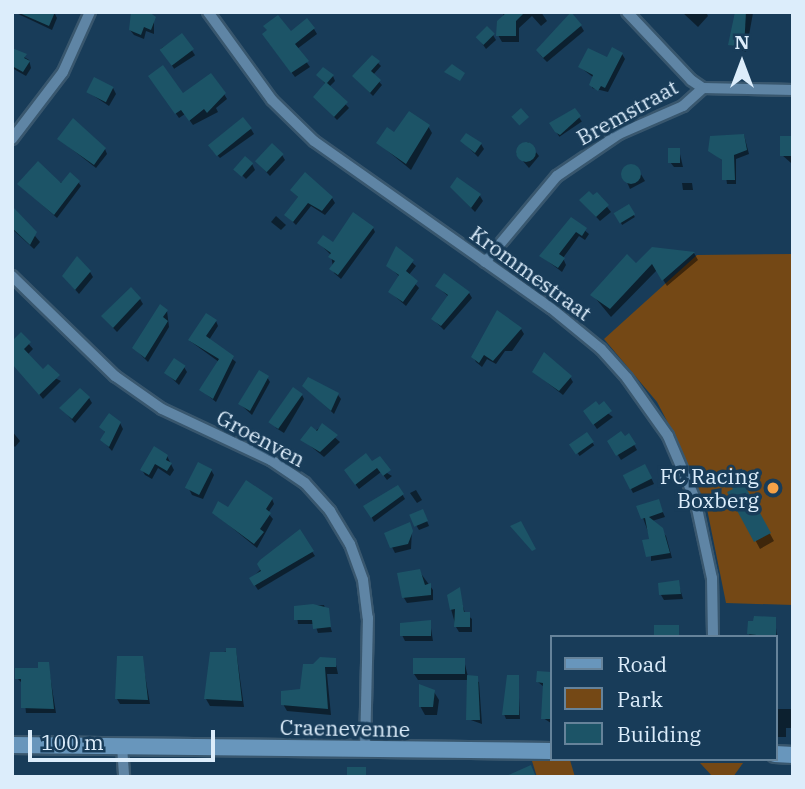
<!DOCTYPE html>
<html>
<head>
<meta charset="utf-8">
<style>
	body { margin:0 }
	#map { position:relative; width:805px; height:789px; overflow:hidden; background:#183c59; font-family:"IBM Plex Serif",serif }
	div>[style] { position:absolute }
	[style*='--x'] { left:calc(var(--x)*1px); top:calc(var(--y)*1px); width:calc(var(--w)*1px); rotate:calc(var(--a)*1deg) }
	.green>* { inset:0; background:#744815 }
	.shadow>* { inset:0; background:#0007; transform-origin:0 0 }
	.building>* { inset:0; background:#1c5467; transform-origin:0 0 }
	.round { border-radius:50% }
	.roads { filter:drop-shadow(2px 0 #39576e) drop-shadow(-2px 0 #39576e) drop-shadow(0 2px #39576e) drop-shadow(0 -2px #39576e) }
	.street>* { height:10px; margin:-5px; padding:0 5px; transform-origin:5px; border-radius:5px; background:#5f85a5 }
	.secondary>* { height:16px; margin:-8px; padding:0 8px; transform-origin:8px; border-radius:8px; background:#6896bc }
	.dots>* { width:19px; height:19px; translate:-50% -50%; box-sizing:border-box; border:4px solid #183c59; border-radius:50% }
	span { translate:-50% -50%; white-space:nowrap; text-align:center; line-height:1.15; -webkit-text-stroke:7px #183c59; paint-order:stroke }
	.street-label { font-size:21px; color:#dcedfb }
	.poi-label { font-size:21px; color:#dcedfb }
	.right { translate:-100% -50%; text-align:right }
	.frame { position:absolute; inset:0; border:14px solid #dcedfb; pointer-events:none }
	.legend { position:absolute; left:550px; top:635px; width:228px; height:126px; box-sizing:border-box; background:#183c59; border:2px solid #66839a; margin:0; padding:9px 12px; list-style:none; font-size:21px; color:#dcedfb }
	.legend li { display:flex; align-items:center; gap:14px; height:35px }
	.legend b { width:35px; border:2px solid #66839a }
	.north { position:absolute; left:707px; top:28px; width:70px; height:70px; -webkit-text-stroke:5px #183c59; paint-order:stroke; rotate:0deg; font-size:19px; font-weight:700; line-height:28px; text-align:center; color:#dcedfb }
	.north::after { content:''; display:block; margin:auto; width:24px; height:32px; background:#dcedfb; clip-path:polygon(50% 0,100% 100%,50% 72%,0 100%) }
	.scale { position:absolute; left:28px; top:730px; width:187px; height:32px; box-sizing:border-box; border:4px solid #dcedfb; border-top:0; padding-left:9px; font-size:21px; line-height:24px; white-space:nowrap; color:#dcedfb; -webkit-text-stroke:5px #183c59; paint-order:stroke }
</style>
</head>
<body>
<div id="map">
	<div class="green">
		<i style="clip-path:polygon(793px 254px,793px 605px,726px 603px,707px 509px,678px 442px,657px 402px,604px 339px,697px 255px)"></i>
		<i style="clip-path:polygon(570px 760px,575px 777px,537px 777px,532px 761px)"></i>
		<i style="clip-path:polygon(700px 763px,743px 763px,733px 777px,713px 777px)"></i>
	</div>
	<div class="shadow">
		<i style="clip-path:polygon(14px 12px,54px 12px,57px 18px,52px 30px)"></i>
		<i style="clip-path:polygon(504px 12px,541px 12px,547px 21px,541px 26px,532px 16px,519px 28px,519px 42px,502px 42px,498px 35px)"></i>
		<i style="clip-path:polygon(682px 12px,706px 12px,708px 16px,698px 27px)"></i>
		<i style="clip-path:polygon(739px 12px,764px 12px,753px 13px,746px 52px,730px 45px)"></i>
		<i style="clip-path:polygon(154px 19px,154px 34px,146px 31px,144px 39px,134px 35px,130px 30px)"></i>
		<i style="clip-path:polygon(581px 26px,584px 31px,547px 62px,541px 56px,538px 51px)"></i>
		<i style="clip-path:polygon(314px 29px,317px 34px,297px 49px,310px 67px,295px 77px,267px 40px)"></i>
		<i style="left:182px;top:35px;width:24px;height:25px;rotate:57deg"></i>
		<i style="clip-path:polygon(493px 35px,496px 40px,486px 49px,481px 42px)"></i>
		<i style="clip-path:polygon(12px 50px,29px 60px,31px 68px,26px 76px,12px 68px)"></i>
		<i style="clip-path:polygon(622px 54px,625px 59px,608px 92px,592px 88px,594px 78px,580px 67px)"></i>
		<i style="clip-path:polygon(373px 58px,381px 66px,373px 75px,382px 85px,373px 96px,354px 77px)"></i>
		<i style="clip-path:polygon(318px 75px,333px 76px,335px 81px,329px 87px,349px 108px,337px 120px,315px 97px,326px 85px)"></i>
		<i style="clip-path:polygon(153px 81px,183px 96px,224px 94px,227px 99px,216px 108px,218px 112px,193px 125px,185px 114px,179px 118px)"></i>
		<i style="clip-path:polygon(113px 88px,116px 94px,109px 106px,88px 92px)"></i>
		<i style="left:574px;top:110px;width:14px;height:27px;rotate:56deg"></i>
		<i style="clip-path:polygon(428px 126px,432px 133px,411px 170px,378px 143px)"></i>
		<i style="clip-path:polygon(251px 129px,254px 134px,220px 158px,212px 150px)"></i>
		<i style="clip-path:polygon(744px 135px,749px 154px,736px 159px,736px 184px,727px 184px,724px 162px,710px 150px)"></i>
		<i style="clip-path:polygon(793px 138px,793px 182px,791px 163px,782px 155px)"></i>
		<i style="clip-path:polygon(59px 139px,105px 149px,107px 154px,96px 168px)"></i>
		<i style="clip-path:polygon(462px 141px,481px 144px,484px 149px,478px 157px)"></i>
		<i style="clip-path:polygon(528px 142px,539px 156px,529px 168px,516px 153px)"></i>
		<i style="clip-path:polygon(679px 150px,683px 167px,674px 167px,670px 162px)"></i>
		<i style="clip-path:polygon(282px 155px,285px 160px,270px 176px,257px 162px)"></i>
		<i style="clip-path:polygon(252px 164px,255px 170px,246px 179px,236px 169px)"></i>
		<i style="clip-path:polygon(636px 166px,645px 181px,630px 189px,622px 171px)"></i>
		<i style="clip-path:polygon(78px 182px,81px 186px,57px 218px,19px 184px)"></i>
		<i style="clip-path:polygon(682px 183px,692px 183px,693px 190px,683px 190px)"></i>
		<i style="clip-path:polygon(292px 191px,332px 198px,335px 203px,325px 215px,311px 206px,296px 225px,286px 215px,299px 198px)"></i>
		<i style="clip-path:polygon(456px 192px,480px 196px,483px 201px,475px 212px)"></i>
		<i style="clip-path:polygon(597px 194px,611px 212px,600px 221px,585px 205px)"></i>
		<i style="left:628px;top:206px;width:13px;height:15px;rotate:58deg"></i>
		<i style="clip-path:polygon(12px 208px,40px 242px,34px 249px,12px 229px)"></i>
		<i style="clip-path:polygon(276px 216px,286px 225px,281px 230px,271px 222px)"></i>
		<i style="clip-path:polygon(571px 219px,589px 234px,585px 240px,579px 236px,563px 258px,566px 265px,562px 272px,541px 256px)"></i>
		<i style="clip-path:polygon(373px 228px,375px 232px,341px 279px,334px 273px,331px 255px,319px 243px,334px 244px)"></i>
		<i style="clip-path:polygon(397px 248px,416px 266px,408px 276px,419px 288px,406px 306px,390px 292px,400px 277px,388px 265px)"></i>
		<i style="clip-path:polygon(653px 248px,694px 253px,698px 260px,667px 286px,657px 270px,611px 317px,592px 294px,636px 266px)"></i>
		<i style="clip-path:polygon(90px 272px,93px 277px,79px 294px,64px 277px)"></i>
		<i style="clip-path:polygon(437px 286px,469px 293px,472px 298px,444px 330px,433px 319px,449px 297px)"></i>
		<i style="clip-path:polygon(140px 299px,143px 304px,117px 332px,103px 317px)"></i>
		<i style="clip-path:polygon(167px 311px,169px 327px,148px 362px,134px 348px)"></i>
		<i style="clip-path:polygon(216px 321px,218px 326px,209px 340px,236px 362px,216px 402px,201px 390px,219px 362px,190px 341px)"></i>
		<i style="clip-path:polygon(521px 329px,524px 334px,512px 351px,505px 351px,496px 364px,487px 359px,482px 367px,476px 362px,473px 357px)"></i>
		<i style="clip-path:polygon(21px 335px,33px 349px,27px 355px,43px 372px,61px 381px,43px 399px,12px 360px)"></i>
		<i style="clip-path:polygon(184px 367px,187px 372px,179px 385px,166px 373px)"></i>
		<i style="clip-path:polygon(534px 372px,570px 377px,573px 382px,563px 395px)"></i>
		<i style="clip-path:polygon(267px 377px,270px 382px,252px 415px,240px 404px)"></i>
		<i style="clip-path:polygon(304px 386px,338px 395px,341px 399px,334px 414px)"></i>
		<i style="clip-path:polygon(302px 395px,304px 399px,284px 433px,276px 428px,274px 424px)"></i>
		<i style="clip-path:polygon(89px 398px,92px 403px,75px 423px,61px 408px)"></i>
		<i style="clip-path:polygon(599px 407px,613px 417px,597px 429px,588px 416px)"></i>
		<i style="clip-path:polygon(120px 423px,123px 429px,112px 451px,102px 440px,106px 434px,101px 427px)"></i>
		<i style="clip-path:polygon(322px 426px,340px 442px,324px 457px,303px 440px)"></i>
		<i style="clip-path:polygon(12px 431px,20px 441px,15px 447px,12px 444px)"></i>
		<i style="left:586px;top:434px;width:14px;height:18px;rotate:54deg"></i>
		<i style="clip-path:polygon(629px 436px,637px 450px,621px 460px,609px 441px)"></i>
		<i style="clip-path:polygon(167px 456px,174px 470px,170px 476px,158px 468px,152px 479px,145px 475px,142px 470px)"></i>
		<i style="clip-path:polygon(372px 464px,392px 476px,387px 480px,381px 472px,359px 489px,349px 476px)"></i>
		<i style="clip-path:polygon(211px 470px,214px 475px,203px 499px,192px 495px,189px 489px)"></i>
		<i style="clip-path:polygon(735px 470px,774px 541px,760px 549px,730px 493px,735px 490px)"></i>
		<i style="clip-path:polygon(648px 471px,654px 484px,633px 493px,624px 475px)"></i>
		<i style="clip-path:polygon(398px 487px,405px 499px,374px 522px,366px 506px)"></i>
		<i style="clip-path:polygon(416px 490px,422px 500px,417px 503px,410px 493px)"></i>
		<i style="clip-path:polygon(272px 499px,274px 504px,268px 513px,273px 519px,257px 548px,214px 513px)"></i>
		<i style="clip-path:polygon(658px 501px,665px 517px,652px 521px,666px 536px,672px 558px,651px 561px,651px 540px,643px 518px)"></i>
		<i style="clip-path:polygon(425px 516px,429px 526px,419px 530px,416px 525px)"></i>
		<i style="clip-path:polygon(412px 529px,411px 549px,395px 553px,392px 547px)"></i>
		<i style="clip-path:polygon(299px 532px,315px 556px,258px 590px,251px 579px)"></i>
		<i style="clip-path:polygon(419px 571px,433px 590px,433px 600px,407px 603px,404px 598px)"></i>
		<i style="clip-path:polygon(678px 582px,683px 599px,664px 600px,661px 595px)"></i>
		<i style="clip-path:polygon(459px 594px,465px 613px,472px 619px,472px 632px,459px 632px,456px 627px,451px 609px)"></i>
		<i style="clip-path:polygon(324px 605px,332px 632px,318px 633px,315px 624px,298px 624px,296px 607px)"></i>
		<i style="clip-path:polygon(775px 619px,778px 646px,775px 637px,751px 637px,749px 634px)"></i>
		<i style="clip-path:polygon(430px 622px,433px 641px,405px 641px,402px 635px)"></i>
		<i style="clip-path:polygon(236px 650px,244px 707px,210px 706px,206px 699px,211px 654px)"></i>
		<i style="clip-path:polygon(142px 658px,150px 704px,120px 704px,117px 699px)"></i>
		<i style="clip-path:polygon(335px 660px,338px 674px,327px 674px,331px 715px,287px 711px,283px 704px,301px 690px,305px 666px)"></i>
		<i style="clip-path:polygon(464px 660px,468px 677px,479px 682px,482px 724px,468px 719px,468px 680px,418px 680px,414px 674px)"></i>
		<i style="clip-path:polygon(48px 663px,56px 713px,26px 713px,23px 684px,17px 678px)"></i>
		<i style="clip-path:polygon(538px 673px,551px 673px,551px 723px,543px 718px,544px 687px,538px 682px)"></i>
		<i style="clip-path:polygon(518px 677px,520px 719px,506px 719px,504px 714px)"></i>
		<i style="clip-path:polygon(434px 692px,439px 700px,437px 715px,425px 715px,420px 706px)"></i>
		<i style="clip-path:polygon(775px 709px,793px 709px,793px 728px,786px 728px,786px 737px,775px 737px)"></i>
	</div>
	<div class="building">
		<i style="clip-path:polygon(17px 12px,55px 12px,49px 26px)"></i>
		<i style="clip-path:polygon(131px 12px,149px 12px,156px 17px,151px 30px,144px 27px,141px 35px,129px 30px)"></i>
		<i style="clip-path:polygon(507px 12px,525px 12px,516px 21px,516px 36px,496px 36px,497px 21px)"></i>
		<i style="clip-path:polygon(571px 12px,582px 25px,543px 58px,536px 50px)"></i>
		<i style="clip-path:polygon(735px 12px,746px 12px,744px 48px,728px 45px)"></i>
		<i style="clip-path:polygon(278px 15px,291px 31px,307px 18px,315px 28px,295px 44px,309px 61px,291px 73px,262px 34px,267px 30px,263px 26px)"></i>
		<i style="left:487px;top:26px;width:11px;height:16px;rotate:45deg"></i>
		<i style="left:182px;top:33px;width:20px;height:28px;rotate:53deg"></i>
		<i style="clip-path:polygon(612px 47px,623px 53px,605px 88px,601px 86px,598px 91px,589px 85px,593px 75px,578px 67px,588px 48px,607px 57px)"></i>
		<i style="clip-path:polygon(12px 48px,27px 54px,24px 58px,30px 61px,23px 72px,12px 66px)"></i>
		<i style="clip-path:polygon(372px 55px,380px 61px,371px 71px,381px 80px,370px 93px,352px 76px)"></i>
		<i style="clip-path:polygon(452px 64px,465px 73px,460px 81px,444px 72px)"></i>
		<i style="clip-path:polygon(163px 65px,183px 93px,211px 73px,226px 93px,207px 113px,204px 109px,189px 121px,181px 110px,175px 114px,148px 76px)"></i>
		<i style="clip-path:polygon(323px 67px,334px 75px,327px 83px,348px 102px,334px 117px,313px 97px,325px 83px,316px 75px)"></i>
		<i style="left:94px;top:77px;width:22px;height:17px;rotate:27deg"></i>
		<i style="left:521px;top:108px;width:12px;height:13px;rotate:48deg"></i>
		<i style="clip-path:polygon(575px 108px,581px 116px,560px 135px,555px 132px,549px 123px)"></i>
		<i style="clip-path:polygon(409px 111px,430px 125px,406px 164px,376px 143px,387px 127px,394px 132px)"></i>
		<i style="left:243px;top:117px;width:14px;height:45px;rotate:51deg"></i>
		<i style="clip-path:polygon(73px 118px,106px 148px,94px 165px,57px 139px)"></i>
		<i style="clip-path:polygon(466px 133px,482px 143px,475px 153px,460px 141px)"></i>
		<i style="clip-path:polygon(744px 134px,747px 150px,734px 155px,735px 180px,722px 180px,722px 160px,708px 151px,710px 136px)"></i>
		<i style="left:793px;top:136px;width:20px;height:13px;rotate:90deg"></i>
		<i class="round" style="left:516px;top:142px;width:20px;height:20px"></i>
		<i style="left:272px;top:143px;width:16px;height:25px;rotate:43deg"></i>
		<i style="left:668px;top:148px;width:12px;height:15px"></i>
		<i style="left:245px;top:156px;width:11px;height:18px;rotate:41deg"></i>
		<i style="clip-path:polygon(38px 161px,61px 183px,70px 172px,80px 181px,54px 215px,17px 184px)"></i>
		<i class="round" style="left:621px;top:164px;width:20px;height:20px"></i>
		<i style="clip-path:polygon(305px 172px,333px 197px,322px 211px,308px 203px,293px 222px,284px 215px,298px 197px,290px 190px)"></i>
		<i style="clip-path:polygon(457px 177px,481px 194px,471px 208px,450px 187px)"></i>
		<i style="clip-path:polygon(589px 191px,593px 195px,597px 192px,609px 205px,596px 217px,579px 200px)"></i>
		<i style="left:629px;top:204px;width:12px;height:18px;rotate:59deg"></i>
		<i style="clip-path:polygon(12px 206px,37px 232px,30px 245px,12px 228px)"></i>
		<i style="clip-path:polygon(353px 212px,374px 227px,338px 275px,329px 269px,335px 261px,328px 257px,331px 253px,317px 243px,323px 235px,333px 242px)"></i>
		<i style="clip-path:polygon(571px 217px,587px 228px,582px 236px,576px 232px,559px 254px,565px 258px,558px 268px,539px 256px)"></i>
		<i style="clip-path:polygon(396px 246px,414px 260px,406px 271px,418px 281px,403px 302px,388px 292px,399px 275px,386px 266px)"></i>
		<i style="clip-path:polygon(652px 247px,695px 252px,662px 281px,652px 264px,610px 309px,590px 295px,627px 254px,636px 263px)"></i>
		<i style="clip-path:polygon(77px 256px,91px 271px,75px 290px,62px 276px)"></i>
		<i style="clip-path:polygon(444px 273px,470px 292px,441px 326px,431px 319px,448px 295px,435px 286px)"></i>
		<i style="clip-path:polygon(131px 287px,141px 298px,113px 328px,101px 316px)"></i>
		<i style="clip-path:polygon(160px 304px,168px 310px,163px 317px,168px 321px,145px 358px,132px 348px)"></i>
		<i style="clip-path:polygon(497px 310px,522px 328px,493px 361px,484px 355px,479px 363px,471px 357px)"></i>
		<i style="clip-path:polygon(206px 313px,217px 320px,206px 336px,234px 356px,213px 399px,199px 390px,219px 359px,188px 340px)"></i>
		<i style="clip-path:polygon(21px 332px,31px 342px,24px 349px,43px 369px,48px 364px,60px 375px,39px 395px,12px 364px,12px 341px)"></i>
		<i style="clip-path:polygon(544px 352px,572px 376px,559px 391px,532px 372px)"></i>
		<i style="left:174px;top:358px;width:14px;height:18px;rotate:34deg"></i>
		<i style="clip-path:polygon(259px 370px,269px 376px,250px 411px,238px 404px)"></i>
		<i style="clip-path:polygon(308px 377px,339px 393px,331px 411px,302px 386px)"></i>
		<i style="left:293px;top:387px;width:12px;height:43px;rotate:35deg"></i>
		<i style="clip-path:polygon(80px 388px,90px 397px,72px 419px,59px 408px)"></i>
		<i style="clip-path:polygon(596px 401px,599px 405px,604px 401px,612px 411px,593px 425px,583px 411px)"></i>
		<i style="clip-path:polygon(109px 413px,121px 422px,109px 447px,100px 440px,105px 432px,99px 427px)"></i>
		<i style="clip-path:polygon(322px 423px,338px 435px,320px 452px,300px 440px,311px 426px,317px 431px)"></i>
		<i style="clip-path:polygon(621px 431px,625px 436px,629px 433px,636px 444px,616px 456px,607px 441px)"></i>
		<i style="left:587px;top:432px;width:12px;height:22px;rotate:55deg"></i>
		<i style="clip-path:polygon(154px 446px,168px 455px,166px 460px,172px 463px,167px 471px,155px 464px,149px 475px,140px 470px)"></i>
		<i style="clip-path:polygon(366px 453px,372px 461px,380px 456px,391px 470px,383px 476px,377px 468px,355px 485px,344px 470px)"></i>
		<i style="left:198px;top:462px;width:16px;height:29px;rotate:27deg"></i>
		<i style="left:645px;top:464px;width:16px;height:25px;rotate:63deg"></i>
		<i style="clip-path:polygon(735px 468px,771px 533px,754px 542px,727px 492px,733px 489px,724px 474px)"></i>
		<i style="clip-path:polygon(246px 480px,273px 498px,266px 509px,271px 513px,260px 529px,264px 532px,254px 544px,212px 513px,218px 501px,228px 507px)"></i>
		<i style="clip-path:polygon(398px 485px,404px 494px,371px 518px,363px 506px)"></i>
		<i style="clip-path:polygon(659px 499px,663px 512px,649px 517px,663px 528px,670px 553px,646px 557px,642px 540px,649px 539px,645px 518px,641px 519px,636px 506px)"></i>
		<i style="left:423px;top:509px;width:13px;height:15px;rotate:67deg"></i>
		<i style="clip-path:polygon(521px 521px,536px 549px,532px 551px,510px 526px)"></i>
		<i style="clip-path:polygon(410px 522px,413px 531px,408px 544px,390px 548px,384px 533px)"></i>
		<i style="clip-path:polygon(300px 529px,314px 551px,254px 586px,249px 578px,261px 571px,257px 564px,260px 560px)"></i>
		<i style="clip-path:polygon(420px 569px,425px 585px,431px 583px,431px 595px,402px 598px,397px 573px)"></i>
		<i style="clip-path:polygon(679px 580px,681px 594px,659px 595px,658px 583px)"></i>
		<i style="clip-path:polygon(460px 587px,464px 612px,470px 612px,470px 627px,454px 627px,455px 609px,450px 610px,447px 595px)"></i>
		<i style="clip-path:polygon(313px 604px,329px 608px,331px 627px,313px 629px,312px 620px,294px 620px,294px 606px)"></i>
		<i style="clip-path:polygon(754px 616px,776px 617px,776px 637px,747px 634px,748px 621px,753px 621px)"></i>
		<i style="clip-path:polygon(431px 620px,431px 636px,400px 636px,400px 623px)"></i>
		<i style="left:654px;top:625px;width:25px;height:12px"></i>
		<i style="clip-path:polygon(226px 648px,236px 648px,242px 701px,204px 699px,210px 652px,226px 652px)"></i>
		<i style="clip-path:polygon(117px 656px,143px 656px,148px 700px,115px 699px)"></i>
		<i style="clip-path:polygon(320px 657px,336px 658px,336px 667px,325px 667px,328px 709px,281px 705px,281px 691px,300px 689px,303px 664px,313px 664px)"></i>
		<i style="left:465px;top:658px;width:16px;height:52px;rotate:90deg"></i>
		<i style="clip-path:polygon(38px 662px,49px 662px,54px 709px,21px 708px,21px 679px,15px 679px,15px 668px,38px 668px)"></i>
		<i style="clip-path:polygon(537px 671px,551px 672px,551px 719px,541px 719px,543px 683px,536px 682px)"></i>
		<i style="clip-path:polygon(467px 675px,478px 676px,480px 720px,466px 720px)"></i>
		<i style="clip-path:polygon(507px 675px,519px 675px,519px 715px,502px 715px)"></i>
		<i style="clip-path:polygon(419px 684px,435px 690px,433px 707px,419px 707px)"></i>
		<i style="clip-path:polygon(531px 765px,536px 777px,504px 777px)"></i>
		<i style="left:347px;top:767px;width:19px;height:10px"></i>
	</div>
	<div class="roads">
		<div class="street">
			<i style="--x:208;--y:12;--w:109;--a:54"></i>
			<i style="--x:272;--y:100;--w:59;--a:44.3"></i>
			<i style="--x:314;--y:141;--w:290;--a:35.2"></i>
			<i style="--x:551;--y:308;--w:65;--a:39.4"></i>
			<i style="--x:601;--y:349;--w:39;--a:48"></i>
			<i style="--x:627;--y:378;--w:71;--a:54.7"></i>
			<i style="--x:668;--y:436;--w:69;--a:66.8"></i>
			<i style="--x:695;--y:499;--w:81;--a:77.9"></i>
			<i style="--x:712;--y:578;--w:59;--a:89"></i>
			<i style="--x:627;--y:12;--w:93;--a:46.7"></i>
			<i style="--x:691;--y:80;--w:14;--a:34"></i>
			<i style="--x:703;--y:88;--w:90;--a:1.3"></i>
			<i style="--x:12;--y:139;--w:84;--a:-52.7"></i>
			<i style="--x:63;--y:72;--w:66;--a:-65.8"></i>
			<i style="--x:485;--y:262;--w:112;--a:-50.1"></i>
			<i style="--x:557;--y:176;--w:75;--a:-34.1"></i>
			<i style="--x:619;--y:134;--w:70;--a:-23.6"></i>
			<i style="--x:683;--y:106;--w:27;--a:-42"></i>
			<i style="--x:12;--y:276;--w:144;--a:44.2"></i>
			<i style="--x:115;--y:376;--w:57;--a:35.1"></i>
			<i style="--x:162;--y:409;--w:120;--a:25.1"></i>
			<i style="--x:271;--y:460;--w:41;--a:34.1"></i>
			<i style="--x:305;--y:483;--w:38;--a:48"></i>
			<i style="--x:330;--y:511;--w:39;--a:59"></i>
			<i style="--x:350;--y:544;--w:38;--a:70"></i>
			<i style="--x:363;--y:580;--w:38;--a:83"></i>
			<i style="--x:368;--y:618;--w:131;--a:91.3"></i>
			<i style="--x:122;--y:746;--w:31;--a:86"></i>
		</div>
		<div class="secondary">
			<i style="--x:12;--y:745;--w:539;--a:0.64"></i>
			<i style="--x:775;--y:754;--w:18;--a:3"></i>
		</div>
	</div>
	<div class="dots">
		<i style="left:773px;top:488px;background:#f6a247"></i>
	</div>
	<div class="street-label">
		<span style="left:627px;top:112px;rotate:-29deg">Bremstraat</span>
		<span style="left:531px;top:273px;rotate:36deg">Krommestraat</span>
		<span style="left:261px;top:438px;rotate:28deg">Groenven</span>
		<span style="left:345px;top:728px;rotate:1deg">Craenevenne</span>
	</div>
	<div class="poi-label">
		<span class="right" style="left:759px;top:488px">FC Racing<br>Boxberg</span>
	</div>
	<div class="frame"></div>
	<ul class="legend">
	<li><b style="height:9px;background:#6896bc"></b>Road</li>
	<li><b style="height:19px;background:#744815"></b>Park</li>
	<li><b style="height:19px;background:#1c5467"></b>Building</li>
	</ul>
	<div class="north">N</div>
	<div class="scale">100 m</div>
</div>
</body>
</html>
